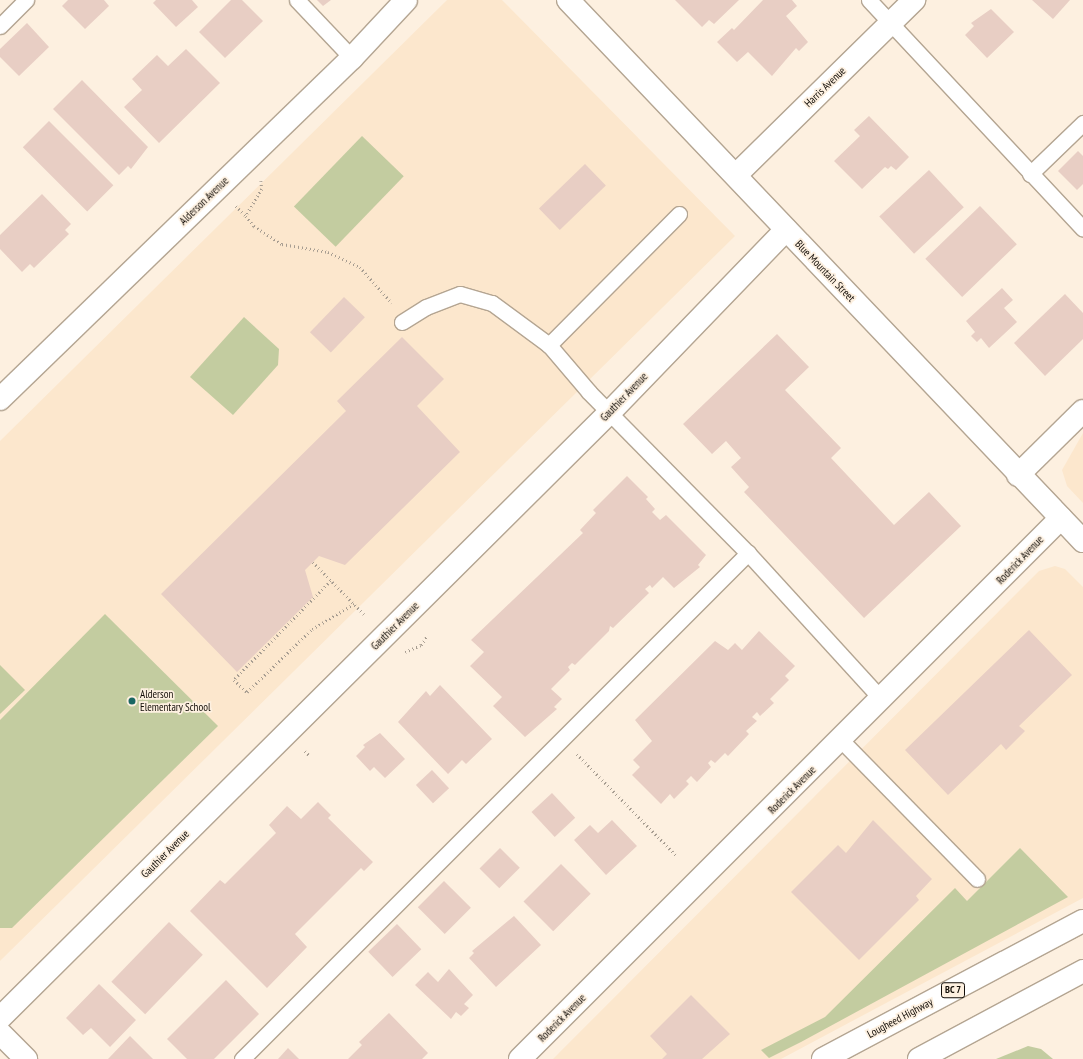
<!DOCTYPE html>
<html>
<head>
<meta charset="utf-8">
<style>
	body { margin:0 }
	#map { position:relative; width:1083px; height:1059px; overflow:hidden; background:#fdf0e0; font-family:"PT Sans Narrow",sans-serif }
	div>[style] { position:absolute }
	[style*='--x'] { left:calc(var(--x)*1px); top:calc(var(--y)*1px); width:calc(var(--w)*1px); rotate:calc(var(--a)*1deg) }
	.built>* { inset:0; background:#fce7cd }
	.green>* { inset:0; background:#c3cca0; transform-origin:0 0 }
	.building>* { inset:0; background:#e8cec4; transform-origin:0 0 }
	.path>* { height:2.5px; margin-top:-1.25px; transform-origin:0; background:repeating-linear-gradient(90deg,#a79d91 0 1px,transparent 0 4px) }
	.roads { filter:drop-shadow(1px 0 #b4a592) drop-shadow(-1px 0 #b4a592) drop-shadow(0 1px #b4a592) drop-shadow(0 -1px #b4a592) }
	.lane>* { height:15px; margin:-7.5px; padding:0 7.5px; transform-origin:7.5px; border-radius:7.5px; background:#fff }
	.street>* { height:22px; margin:-11px; padding:0 11px; transform-origin:11px; border-radius:11px; background:#fff }
	.secondary>* { height:22px; margin:-11px; padding:0 11px; transform-origin:11px; border-radius:11px; background:#fff }
	.primary>* { height:22px; margin:-11px; padding:0 11px; transform-origin:11px; border-radius:11px; background:#fff }
	.dots>* { width:11px; height:11px; translate:-50% -50%; box-sizing:border-box; border:2px solid #fdf0e0; border-radius:50% }
	span { translate:-50% -50%; white-space:nowrap; text-align:center; line-height:1.15; -webkit-text-stroke:3.5px #fdf0e0; paint-order:stroke }
	.shield-label span { padding:1px 3px; background:#fdf0e0; border:1px solid; border-radius:3px; -webkit-text-stroke-width:0 }
	.shield-label { font-size:10px; color:#120d07; font-weight:700 }
	.street-label { font-size:11px; color:#120d07 }
	.poi-label { font-size:11px; color:#120d07 }
	.left { translate:0 -50%; text-align:left }
</style>
</head>
<body>
<div id="map">
	<div class="built">
		<i style="clip-path:polygon(447px 0,502px 0,735px 236px,0 961px,0 441px)"></i>
		<i style="clip-path:polygon(1083px 433px,1083px 503px,1067px 486px,1062px 470px)"></i>
		<i style="clip-path:polygon(1055px 566px,1065px 569px,1083px 587px,1083px 898px,781px 1059px,553px 1059px,1039px 571px)"></i>
	</div>
	<div class="green">
		<i style="left:362px;top:136px;width:58px;height:98px;rotate:44deg"></i>
		<i style="clip-path:polygon(244px 317px,279px 349px,278px 365px,233px 415px,190px 377px)"></i>
		<i style="clip-path:polygon(105px 614px,218px 726px,12px 928px,0 928px,0 720px)"></i>
		<i style="clip-path:polygon(0 665px,25px 690px,0 714px)"></i>
		<i style="clip-path:polygon(1020px 848px,1068px 897px,801px 1042px,769px 1058px,761px 1050px,825px 1017px,955px 888px,967px 901px)"></i>
		<i style="clip-path:polygon(1028px 1046px,1041px 1049px,1053px 1059px,996px 1059px)"></i>
	</div>
	<div class="building">
		<i style="clip-path:polygon(68px 0,104px 0,109px 6px,85px 29px,62px 6px)"></i>
		<i style="clip-path:polygon(156px 0,192px 0,198px 7px,176px 27px,153px 3px)"></i>
		<i style="clip-path:polygon(231px 0,242px 0,263px 21px,225px 58px,199px 32px)"></i>
		<i style="clip-path:polygon(317px 0,331px 0,323px 6px)"></i>
		<i style="clip-path:polygon(675px 0,739px 0,714px 24px,709px 20px,702px 27px)"></i>
		<i style="clip-path:polygon(763px 0,792px 0,797px 6px,786px 16px,808px 42px,799px 51px,796px 48px,772px 76px,748px 52px,737px 62px,717px 42px,732px 28px,734px 30px)"></i>
		<i style="clip-path:polygon(1032px 0,1070px 0,1053px 19px)"></i>
		<i style="clip-path:polygon(991px 9px,1014px 32px,987px 58px,965px 35px,974px 26px,971px 23px)"></i>
		<i style="clip-path:polygon(27px 23px,49px 47px,19px 76px,0 57px,0 49px)"></i>
		<i style="clip-path:polygon(186px 49px,220px 83px,159px 143px,124px 107px,142px 90px,132px 79px,157px 55px,168px 66px)"></i>
		<i style="clip-path:polygon(82px 80px,148px 147px,131px 169px,128px 166px,119px 175px,53px 109px)"></i>
		<i style="clip-path:polygon(869px 116px,909px 157px,896px 170px,891px 166px,888px 169px,885px 167px,862px 189px,834px 161px,860px 136px,854px 130px)"></i>
		<i style="left:49px;top:121px;width:91px;height:37px;rotate:45deg"></i>
		<i style="clip-path:polygon(1078px 151px,1083px 156px,1083px 184px,1077px 190px,1058px 171px)"></i>
		<i style="left:585px;top:164px;width:30px;height:64px;rotate:46deg"></i>
		<i style="left:929px;top:170px;width:51px;height:68px;rotate:47deg"></i>
		<i style="clip-path:polygon(42px 194px,71px 224px,65px 230px,69px 234px,34px 268px,30px 264px,22px 272px,0 249px,0 235px)"></i>
		<i style="left:980px;top:206px;width:53px;height:76px;rotate:46deg"></i>
		<i style="clip-path:polygon(1002px 288px,1013px 300px,1004px 308px,1017px 322px,989px 348px,981px 338px,977px 342px,971px 336px,975px 332px,966px 321px)"></i>
		<i style="clip-path:polygon(1065px 294px,1083px 313px,1083px 339px,1045px 376px,1014px 343px)"></i>
		<i style="left:344px;top:297px;width:29px;height:49px;rotate:44deg"></i>
		<i style="clip-path:polygon(777px 334px,809px 367px,785px 390px,841px 448px,831px 458px,894px 525px,929px 492px,961px 526px,864px 618px,744px 492px,749px 487px,731px 467px,741px 458px,726px 441px,712px 454px,683px 424px)"></i>
		<i style="clip-path:polygon(402px 337px,444px 379px,417px 406px,460px 452px,345px 565px,319px 556px,305px 570px,313px 597px,237px 672px,161px 594px,346px 411px,337px 401px)"></i>
		<i style="clip-path:polygon(627px 476px,648px 497px,646px 499px,655px 509px,652px 512px,660px 520px,666px 515px,706px 555px,698px 565px,700px 567px,674px 588px,663px 577px,652px 588px,650px 585px,645px 589px,649px 593px,613px 628px,610px 626px,609px 631px,575px 665px,572px 663px,568px 667px,570px 670px,551px 689px,562px 699px,554px 707px,557px 709px,525px 737px,493px 706px,502px 697px,470px 666px,484px 652px,471px 640px,583px 533px,580px 530px,596px 513px,593px 510px)"></i>
		<i style="clip-path:polygon(1029px 630px,1072px 675px,1019px 726px,1025px 731px,1006px 750px,1001px 744px,948px 795px,905px 750px)"></i>
		<i style="clip-path:polygon(759px 631px,795px 666px,785px 676px,789px 680px,770px 699px,774px 703px,760px 716px,757px 712px,752px 717px,757px 721px,746px 731px,749px 734px,728px 756px,725px 753px,715px 763px,711px 760px,708px 763px,711px 767px,697px 782px,691px 776px,686px 781px,689px 784px,674px 799px,670px 794px,661px 804px,632px 775px,640px 767px,633px 760px,652px 741px,635px 720px,715px 641px,728px 650px,735px 643px,742px 650px)"></i>
		<i style="clip-path:polygon(440px 685px,492px 739px,466px 764px,462px 760px,448px 774px,398px 722px,426px 691px,430px 696px)"></i>
		<i style="clip-path:polygon(380px 733px,405px 759px,385px 778px,374px 767px,370px 771px,356px 756px,365px 747px,363px 745px)"></i>
		<i style="left:432px;top:770px;width:25px;height:22px;rotate:47deg"></i>
		<i style="left:552px;top:793px;width:34px;height:28px;rotate:47deg"></i>
		<i style="clip-path:polygon(318px 802px,331px 815px,328px 818px,373px 862px,364px 871px,361px 868px,295px 934px,307px 947px,267px 988px,190px 911px,220px 880px,225px 884px,276px 833px,269px 825px,287px 806px,301px 819px)"></i>
		<i style="clip-path:polygon(612px 820px,637px 846px,606px 875px,574px 840px,590px 825px,598px 833px)"></i>
		<i style="clip-path:polygon(873px 820px,932px 879px,916px 896px,919px 900px,859px 960px,791px 892px,838px 845px,846px 853px)"></i>
		<i style="left:500px;top:848px;width:28px;height:29px;rotate:45deg"></i>
		<i style="left:561px;top:864px;width:42px;height:53px;rotate:45deg"></i>
		<i style="left:444px;top:881px;width:38px;height:37px;rotate:45deg"></i>
		<i style="clip-path:polygon(514px 916px,541px 945px,496px 987px,469px 958px,474px 953px,472px 951px)"></i>
		<i style="left:169px;top:922px;width:47px;height:83px;rotate:44deg"></i>
		<i style="left:397px;top:924px;width:35px;height:40px;rotate:46deg"></i>
		<i style="clip-path:polygon(449px 969px,473px 995px,464px 1004px,469px 1008px,461px 1016px,456px 1012px,451px 1019px,415px 985px,428px 972px,438px 982px)"></i>
		<i style="clip-path:polygon(226px 980px,259px 1014px,214px 1059px,187px 1059px,167px 1039px)"></i>
		<i style="clip-path:polygon(99px 984px,136px 1020px,110px 1047px,91px 1028px,83px 1035px,66px 1018px)"></i>
		<i style="clip-path:polygon(691px 995px,730px 1034px,702px 1059px,662px 1059px,667px 1054px,650px 1036px)"></i>
		<i style="clip-path:polygon(389px 1013px,428px 1053px,422px 1059px,348px 1059px,362px 1045px,359px 1042px)"></i>
		<i style="clip-path:polygon(130px 1036px,153px 1059px,108px 1059px)"></i>
		<i style="clip-path:polygon(288px 1048px,299px 1059px,278px 1059px)"></i>
	</div>
	<div class="path">
		<i style="--x:261;--y:181;--w:8;--a:83"></i>
		<i style="--x:262;--y:189;--w:31;--a:121"></i>
		<i style="--x:246;--y:216;--w:13;--a:51"></i>
		<i style="--x:254;--y:226;--w:33;--a:33"></i>
		<i style="--x:282;--y:244;--w:47;--a:9.9"></i>
		<i style="--x:328;--y:252;--w:35;--a:25"></i>
		<i style="--x:360;--y:267;--w:48;--a:48.4"></i>
		<i style="--x:236;--y:206;--w:14;--a:45"></i>
		<i style="--x:313;--y:562;--w:73;--a:45.6"></i>
		<i style="--x:331;--y:581;--w:139;--a:134.4"></i>
		<i style="--x:234;--y:680;--w:18;--a:43"></i>
		<i style="--x:247;--y:692;--w:91;--a:-44.1"></i>
		<i style="--x:312;--y:629;--w:49;--a:-30.8"></i>
		<i style="--x:405;--y:652;--w:17;--a:-24"></i>
		<i style="--x:421;--y:645;--w:11;--a:-56"></i>
		<i style="--x:305;--y:751;--w:7;--a:45"></i>
		<i style="--x:577;--y:754;--w:143;--a:45.6"></i>
	</div>
	<div class="roads">
		<div class="lane">
			<i style="--x:297;--y:0;--w:80;--a:46.5"></i>
			<i style="--x:869;--y:0;--w:313;--a:46.9"></i>
			<i style="--x:0;--y:26;--w:37;--a:-45"></i>
			<i style="--x:1030;--y:174;--w:74;--a:-43.9"></i>
			<i style="--x:679;--y:214;--w:185;--a:134.8"></i>
			<i style="--x:549;--y:345;--w:62;--a:49.6"></i>
			<i style="--x:589;--y:392;--w:226;--a:45.4"></i>
			<i style="--x:748;--y:553;--w:199;--a:47.6"></i>
			<i style="--x:402;--y:322;--w:28;--a:-32"></i>
			<i style="--x:426;--y:307;--w:36;--a:-21"></i>
			<i style="--x:460;--y:294;--w:33;--a:16"></i>
			<i style="--x:492;--y:303;--w:71;--a:36.4"></i>
			<i style="--x:842;--y:741;--w:193;--a:45.6"></i>
			<i style="--x:242;--y:1059;--w:716;--a:-45"></i>
		</div>
		<div class="street">
			<i style="--x:736;--y:175;--w:250;--a:-44.5"></i>
			<i style="--x:1018;--y:475;--w:91;--a:-44.6"></i>
			<i style="--x:0;--y:1018;--w:858;--a:-44.81"></i>
			<i style="--x:609;--y:413;--w:255;--a:-46"></i>
			<i style="--x:0;--y:1033;--w:37;--a:45"></i>
			<i style="--x:520;--y:1059;--w:765;--a:-45"></i>
		</div>
		<div class="secondary">
			<i style="--x:568;--y:0;--w:747;--a:46.41"></i>
			<i style="--x:0;--y:399;--w:490;--a:-44.1"></i>
			<i style="--x:352;--y:58;--w:79;--a:-47"></i>
		</div>
		<div class="primary">
			<i style="--x:823;--y:1059;--w:294;--a:-28"></i>
			<i style="--x:919;--y:1059;--w:186;--a:-28.2"></i>
		</div>
	</div>
	<div class="dots">
		<i style="left:132px;top:701px;background:#1a6763"></i>
	</div>
	<div class="shield-label">
		<span style="left:953px;top:990px">BC 7</span>
	</div>
	<div class="street-label">
		<span style="left:825px;top:87px;rotate:-44deg">Harris Avenue</span>
		<span style="left:204px;top:201px;rotate:-44deg">Alderson Avenue</span>
		<span style="left:825px;top:271px;rotate:46deg">Blue Mountain Street</span>
		<span style="left:624px;top:397px;rotate:-46deg">Gauthier Avenue</span>
		<span style="left:1020px;top:560px;rotate:-46deg">Roderick Avenue</span>
		<span style="left:395px;top:626px;rotate:-45deg">Gauthier Avenue</span>
		<span style="left:792px;top:790px;rotate:-45deg">Roderick Avenue</span>
		<span style="left:165px;top:854px;rotate:-45deg">Gauthier Avenue</span>
		<span style="left:562px;top:1018px;rotate:-45deg">Roderick Avenue</span>
		<span style="left:900px;top:1018px;rotate:-28deg">Lougheed Highway</span>
	</div>
	<div class="poi-label">
		<span class="left" style="left:140px;top:701px">Alderson<br>Elementary School</span>
	</div>
</div>
</body>
</html>
